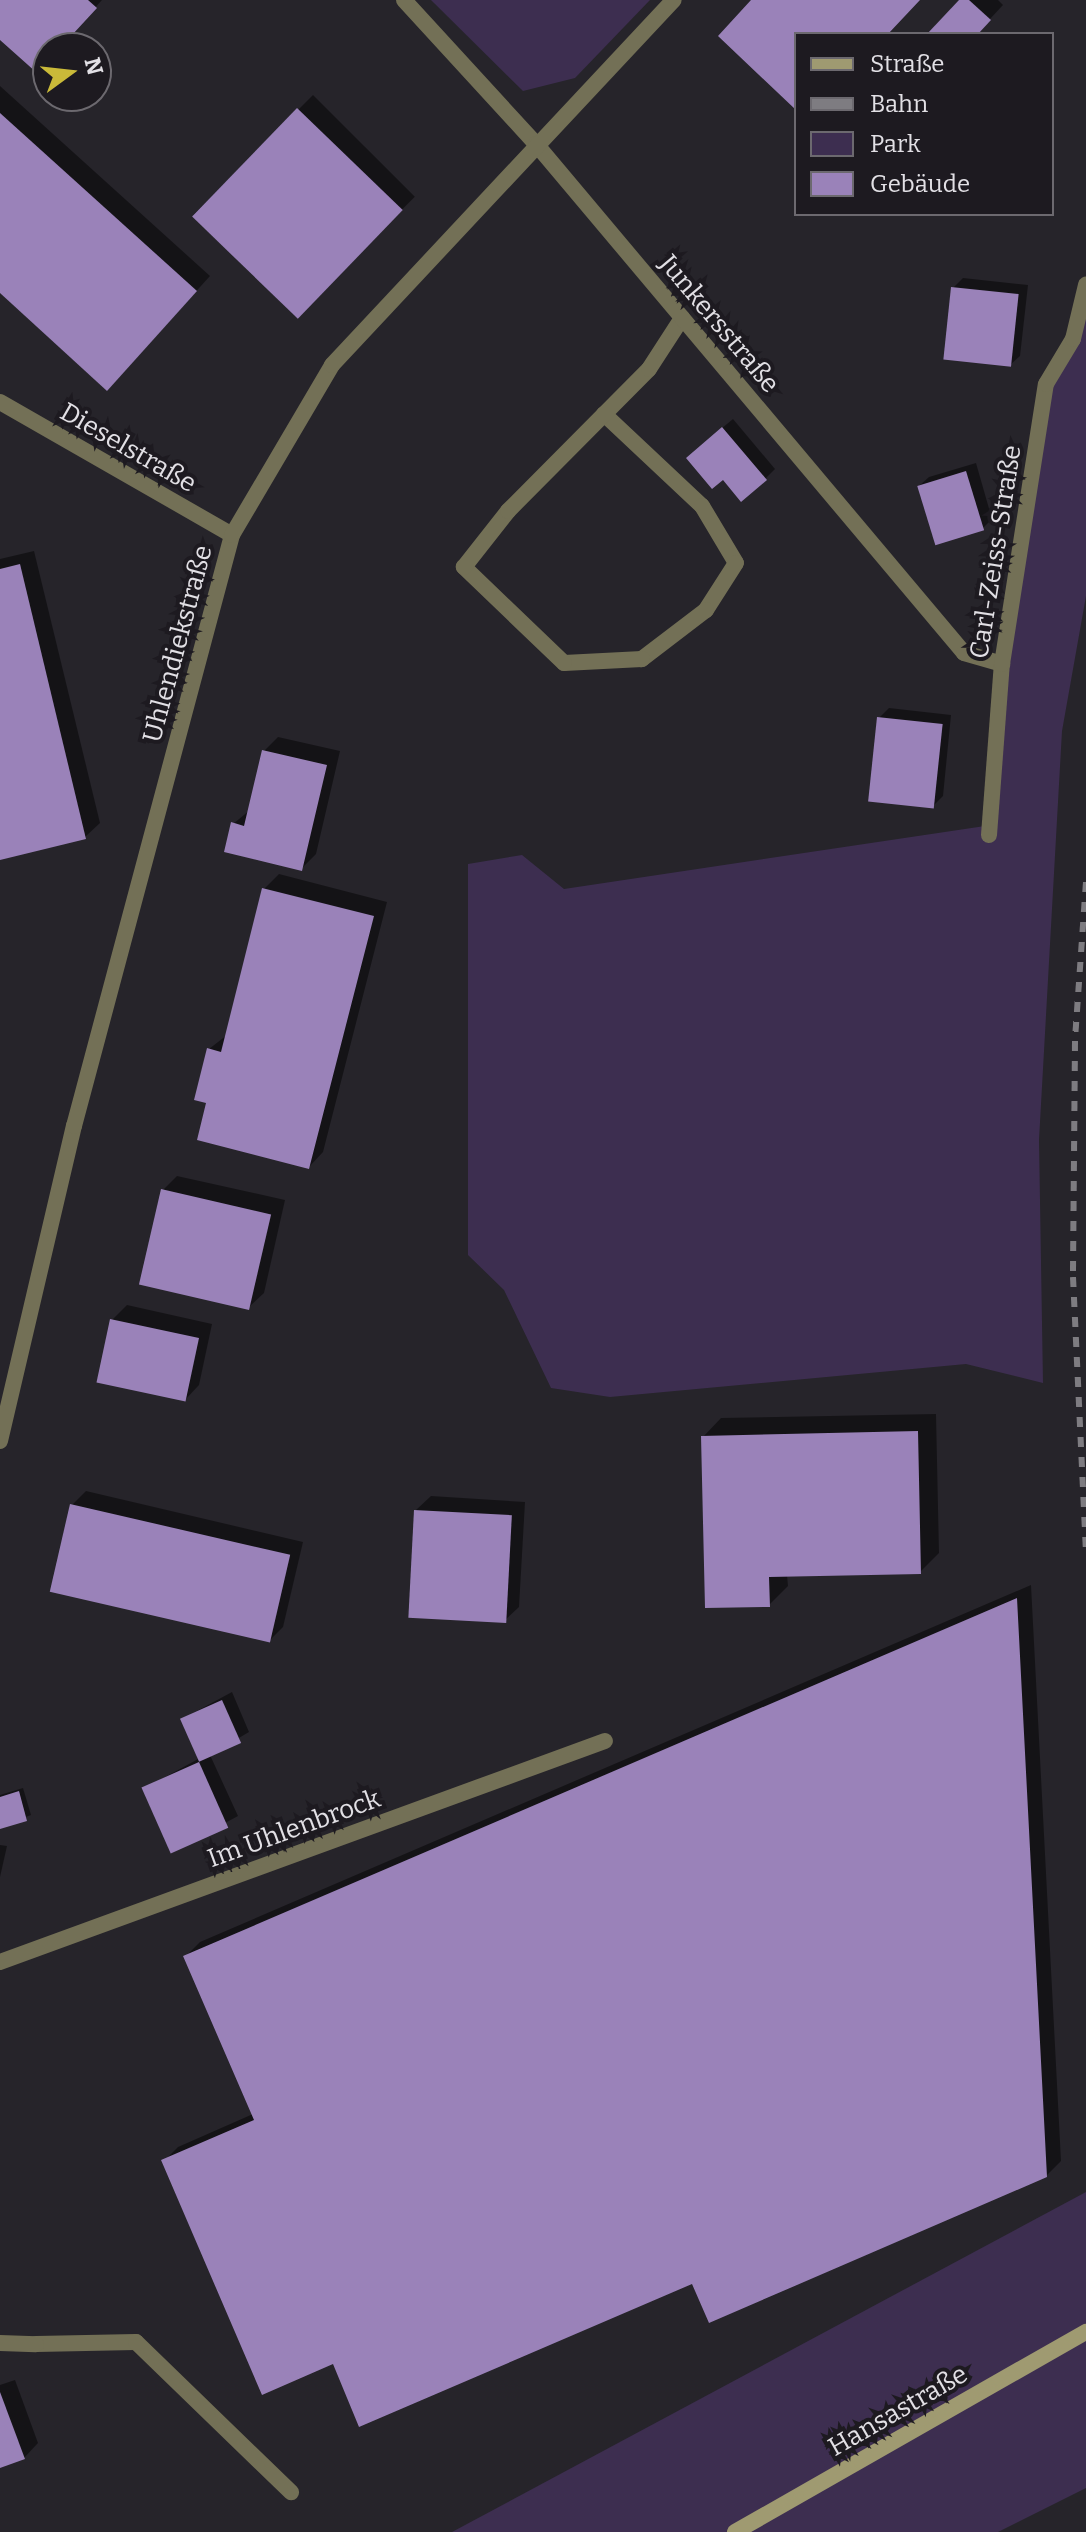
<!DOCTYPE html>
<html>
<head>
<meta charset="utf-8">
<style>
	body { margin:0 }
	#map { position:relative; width:1086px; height:2532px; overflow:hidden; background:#26242a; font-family:Bitter,serif }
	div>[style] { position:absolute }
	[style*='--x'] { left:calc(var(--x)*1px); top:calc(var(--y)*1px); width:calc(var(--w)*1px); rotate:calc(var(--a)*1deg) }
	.green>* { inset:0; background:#3d2e50 }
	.shadow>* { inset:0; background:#0007; transform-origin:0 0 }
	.building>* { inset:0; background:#9a82b9; transform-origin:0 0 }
	.lane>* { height:16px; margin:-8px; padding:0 8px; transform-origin:8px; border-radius:8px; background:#737056 }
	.street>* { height:16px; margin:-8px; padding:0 8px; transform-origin:8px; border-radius:8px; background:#737056 }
	.secondary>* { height:16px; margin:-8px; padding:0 8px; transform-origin:8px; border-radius:8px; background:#9f9a71 }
	.rail>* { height:6px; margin-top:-3px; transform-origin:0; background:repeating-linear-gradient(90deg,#7e7c81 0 10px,transparent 0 20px) }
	span { translate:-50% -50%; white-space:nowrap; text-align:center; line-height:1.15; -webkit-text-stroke:8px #1d1a20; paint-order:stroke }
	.street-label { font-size:26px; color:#e2e0e5 }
	.legend { position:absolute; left:794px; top:32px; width:260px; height:184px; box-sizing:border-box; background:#1d1a20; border:2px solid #6c696f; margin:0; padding:10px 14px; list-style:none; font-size:24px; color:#e2e0e5 }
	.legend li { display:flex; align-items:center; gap:16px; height:40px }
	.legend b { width:40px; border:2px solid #6c696f }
	.north { position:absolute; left:32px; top:32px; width:80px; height:80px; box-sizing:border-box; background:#1d1a20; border:2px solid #6c696f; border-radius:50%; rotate:75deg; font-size:22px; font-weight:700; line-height:32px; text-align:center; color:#e2e0e5 }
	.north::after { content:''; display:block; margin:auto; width:28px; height:36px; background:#caba39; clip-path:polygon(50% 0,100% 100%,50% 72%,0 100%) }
</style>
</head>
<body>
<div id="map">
	<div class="green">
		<i style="clip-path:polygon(431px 0,650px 0,575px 78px,523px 91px)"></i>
		<i style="clip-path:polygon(1086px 292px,1086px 596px,1062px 731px,1039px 1140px,1043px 1383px,966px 1364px,610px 1397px,551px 1388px,504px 1290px,468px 1255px,468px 864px,522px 855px,564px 889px,985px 826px,1047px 385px)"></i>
		<i style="clip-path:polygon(1086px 2192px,1086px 2488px,998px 2532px,452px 2532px)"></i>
	</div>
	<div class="shadow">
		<i style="clip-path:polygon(0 0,102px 0,58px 48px,48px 48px,48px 59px,0 37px)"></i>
		<i style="clip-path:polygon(962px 0,998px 0,1003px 5px,976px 34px,930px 34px)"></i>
		<i style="clip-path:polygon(0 86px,210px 276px,121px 374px,0 291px)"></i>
		<i style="left:313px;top:95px;width:144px;height:169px;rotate:45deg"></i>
		<i style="clip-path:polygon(963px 278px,1028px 285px,1020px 356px,1010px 365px,953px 288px)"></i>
		<i style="clip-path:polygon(733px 419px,775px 469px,765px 479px,723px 477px,698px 448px)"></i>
		<i style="clip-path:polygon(976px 463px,992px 519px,982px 529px,919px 486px,929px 477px)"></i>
		<i style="clip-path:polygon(34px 551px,100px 823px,85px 837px,0 858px,0 559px)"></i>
		<i style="clip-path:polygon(889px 708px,951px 715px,943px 796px,933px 806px,879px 718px)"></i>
		<i style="clip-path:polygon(278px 737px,340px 751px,316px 854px,301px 869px,233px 824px,250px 810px,264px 751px)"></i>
		<i style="clip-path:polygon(279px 874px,387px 902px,323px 1152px,309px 1167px,208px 1102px,209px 1049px,227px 1035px,264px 889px)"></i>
		<i style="clip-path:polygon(177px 1176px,285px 1200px,264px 1293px,249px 1307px,163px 1190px)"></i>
		<i style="clip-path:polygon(127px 1305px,212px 1324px,199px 1385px,185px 1400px,112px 1320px)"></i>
		<i style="clip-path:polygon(936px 1414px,939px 1553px,920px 1572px,787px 1575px,788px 1586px,769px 1605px,703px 1437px,721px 1418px)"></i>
		<i style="clip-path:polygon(86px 1491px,303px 1542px,283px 1627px,269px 1641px,72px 1505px)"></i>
		<i style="clip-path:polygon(431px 1496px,525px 1502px,519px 1607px,504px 1621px,416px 1510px)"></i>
		<i style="clip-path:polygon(1031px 1585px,1061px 2161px,1046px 2176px,693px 2281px,334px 2362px,164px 2161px,178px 2147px,253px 2114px,186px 1956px,200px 1942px)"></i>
		<i style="clip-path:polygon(232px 1692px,249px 1732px,210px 1755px,238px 1816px,173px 1851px,145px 1788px,200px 1758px,182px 1719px)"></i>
		<i style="clip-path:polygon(23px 1788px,31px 1815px,0 1827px,0 1795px)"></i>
		<i style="clip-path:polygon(0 1845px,7px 1846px,0 1877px)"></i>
		<i style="clip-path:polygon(15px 2380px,38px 2443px,24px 2458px,0 2466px,0 2385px)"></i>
	</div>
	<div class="building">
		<i style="clip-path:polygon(0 0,88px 0,97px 8px,60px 48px,48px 48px,48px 61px,37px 73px,0 40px)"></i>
		<i style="clip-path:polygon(751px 0,920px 0,888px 34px,796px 34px,796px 110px,718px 36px)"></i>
		<i style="clip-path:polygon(959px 0,969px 0,991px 20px,978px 34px,927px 34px)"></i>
		<i style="left:297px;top:108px;width:147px;height:151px;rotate:44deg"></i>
		<i style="clip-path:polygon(0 113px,197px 291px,107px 391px,0 293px)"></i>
		<i style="left:951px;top:287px;width:68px;height:73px;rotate:6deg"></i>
		<i style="clip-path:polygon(722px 427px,767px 480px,741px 502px,723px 480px,712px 489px,686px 458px)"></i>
		<i style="left:966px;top:471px;width:62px;height:51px;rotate:73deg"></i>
		<i style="clip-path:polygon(20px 564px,86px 839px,0 860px,0 569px)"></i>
		<i style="left:877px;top:717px;width:66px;height:85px;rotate:6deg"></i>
		<i style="clip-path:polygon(262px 750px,327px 765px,302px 871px,224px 852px,231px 822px,244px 826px)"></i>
		<i style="clip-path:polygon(262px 888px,374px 916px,309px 1169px,197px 1140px,206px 1103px,194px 1100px,207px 1048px,221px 1052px)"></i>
		<i style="left:161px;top:1189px;width:113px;height:98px;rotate:13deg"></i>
		<i style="left:110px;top:1319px;width:91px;height:65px;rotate:12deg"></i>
		<i style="clip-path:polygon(918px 1431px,921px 1574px,769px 1577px,770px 1607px,705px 1608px,701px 1436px)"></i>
		<i style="left:70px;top:1504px;width:226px;height:90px;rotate:13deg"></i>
		<i style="left:414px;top:1510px;width:98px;height:108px;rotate:3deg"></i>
		<i style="clip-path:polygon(1017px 1598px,1047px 2177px,709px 2323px,692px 2284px,359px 2427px,333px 2364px,262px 2395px,161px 2160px,254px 2120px,183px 1956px)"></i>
		<i style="left:222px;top:1700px;width:47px;height:46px;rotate:66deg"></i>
		<i style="left:199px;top:1762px;width:72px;height:63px;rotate:66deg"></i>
		<i style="clip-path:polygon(19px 1791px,27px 1821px,0 1829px,0 1797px)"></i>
		<i style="clip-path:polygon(0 2392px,25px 2459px,0 2468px)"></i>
	</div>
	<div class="lane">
		<i style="--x:604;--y:414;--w:134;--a:43.2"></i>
		<i style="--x:702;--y:506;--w:66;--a:59.2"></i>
		<i style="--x:736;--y:563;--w:56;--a:122.6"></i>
		<i style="--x:706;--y:610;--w:81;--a:142.6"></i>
		<i style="--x:642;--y:659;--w:78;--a:177.1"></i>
		<i style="--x:564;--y:663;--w:139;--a:-136.2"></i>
		<i style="--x:464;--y:567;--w:71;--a:-51.8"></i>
		<i style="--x:508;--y:511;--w:200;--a:-45.2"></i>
		<i style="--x:649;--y:369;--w:61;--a:-57.1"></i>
		<i style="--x:36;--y:2344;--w:100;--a:-1.1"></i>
		<i style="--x:136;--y:2342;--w:216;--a:44.1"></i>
	</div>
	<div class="street">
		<i style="--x:404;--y:0;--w:195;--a:47.5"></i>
		<i style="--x:536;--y:144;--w:665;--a:49.94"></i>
		<i style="--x:964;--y:653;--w:40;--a:16"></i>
		<i style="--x:0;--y:402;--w:267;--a:29.8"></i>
		<i style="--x:989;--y:835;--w:171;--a:-85.7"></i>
		<i style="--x:1002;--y:664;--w:283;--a:-81.1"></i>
		<i style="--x:1046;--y:384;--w:52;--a:-59"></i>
		<i style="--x:1073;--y:339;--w:56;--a:-76.5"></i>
		<i style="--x:0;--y:1441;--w:324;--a:-76.8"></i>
		<i style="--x:74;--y:1126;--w:612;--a:-75.03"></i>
		<i style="--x:232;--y:535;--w:197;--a:-59.5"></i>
		<i style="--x:332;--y:365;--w:500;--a:-46.9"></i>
		<i style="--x:0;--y:1962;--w:644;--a:-20.07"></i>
		<i style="--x:0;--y:2343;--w:36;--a:2"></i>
	</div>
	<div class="secondary">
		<i style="--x:735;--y:2532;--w:404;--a:-29.7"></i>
	</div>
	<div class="rail">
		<i style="--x:1086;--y:882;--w:159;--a:94"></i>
		<i style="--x:1075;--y:1041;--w:236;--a:90.5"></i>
		<i style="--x:1073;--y:1277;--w:278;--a:87.3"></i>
	</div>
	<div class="street-label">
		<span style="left:719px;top:324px;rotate:50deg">Junkersstraße</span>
		<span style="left:128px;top:448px;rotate:30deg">Dieselstraße</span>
		<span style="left:996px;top:552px;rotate:-81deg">Carl-Zeiss-Straße</span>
		<span style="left:178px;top:644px;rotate:-75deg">Uhlendiekstraße</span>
		<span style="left:294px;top:1829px;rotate:-20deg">Im Uhlenbrock</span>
		<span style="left:898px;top:2411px;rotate:-30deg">Hansastraße</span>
	</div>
	<ul class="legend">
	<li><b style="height:10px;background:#9f9a71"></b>Straße</li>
	<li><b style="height:10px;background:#7e7c81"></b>Bahn</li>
	<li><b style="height:22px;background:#3d2e50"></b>Park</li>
	<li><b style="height:22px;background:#9a82b9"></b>Gebäude</li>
	</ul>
	<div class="north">N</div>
</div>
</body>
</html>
